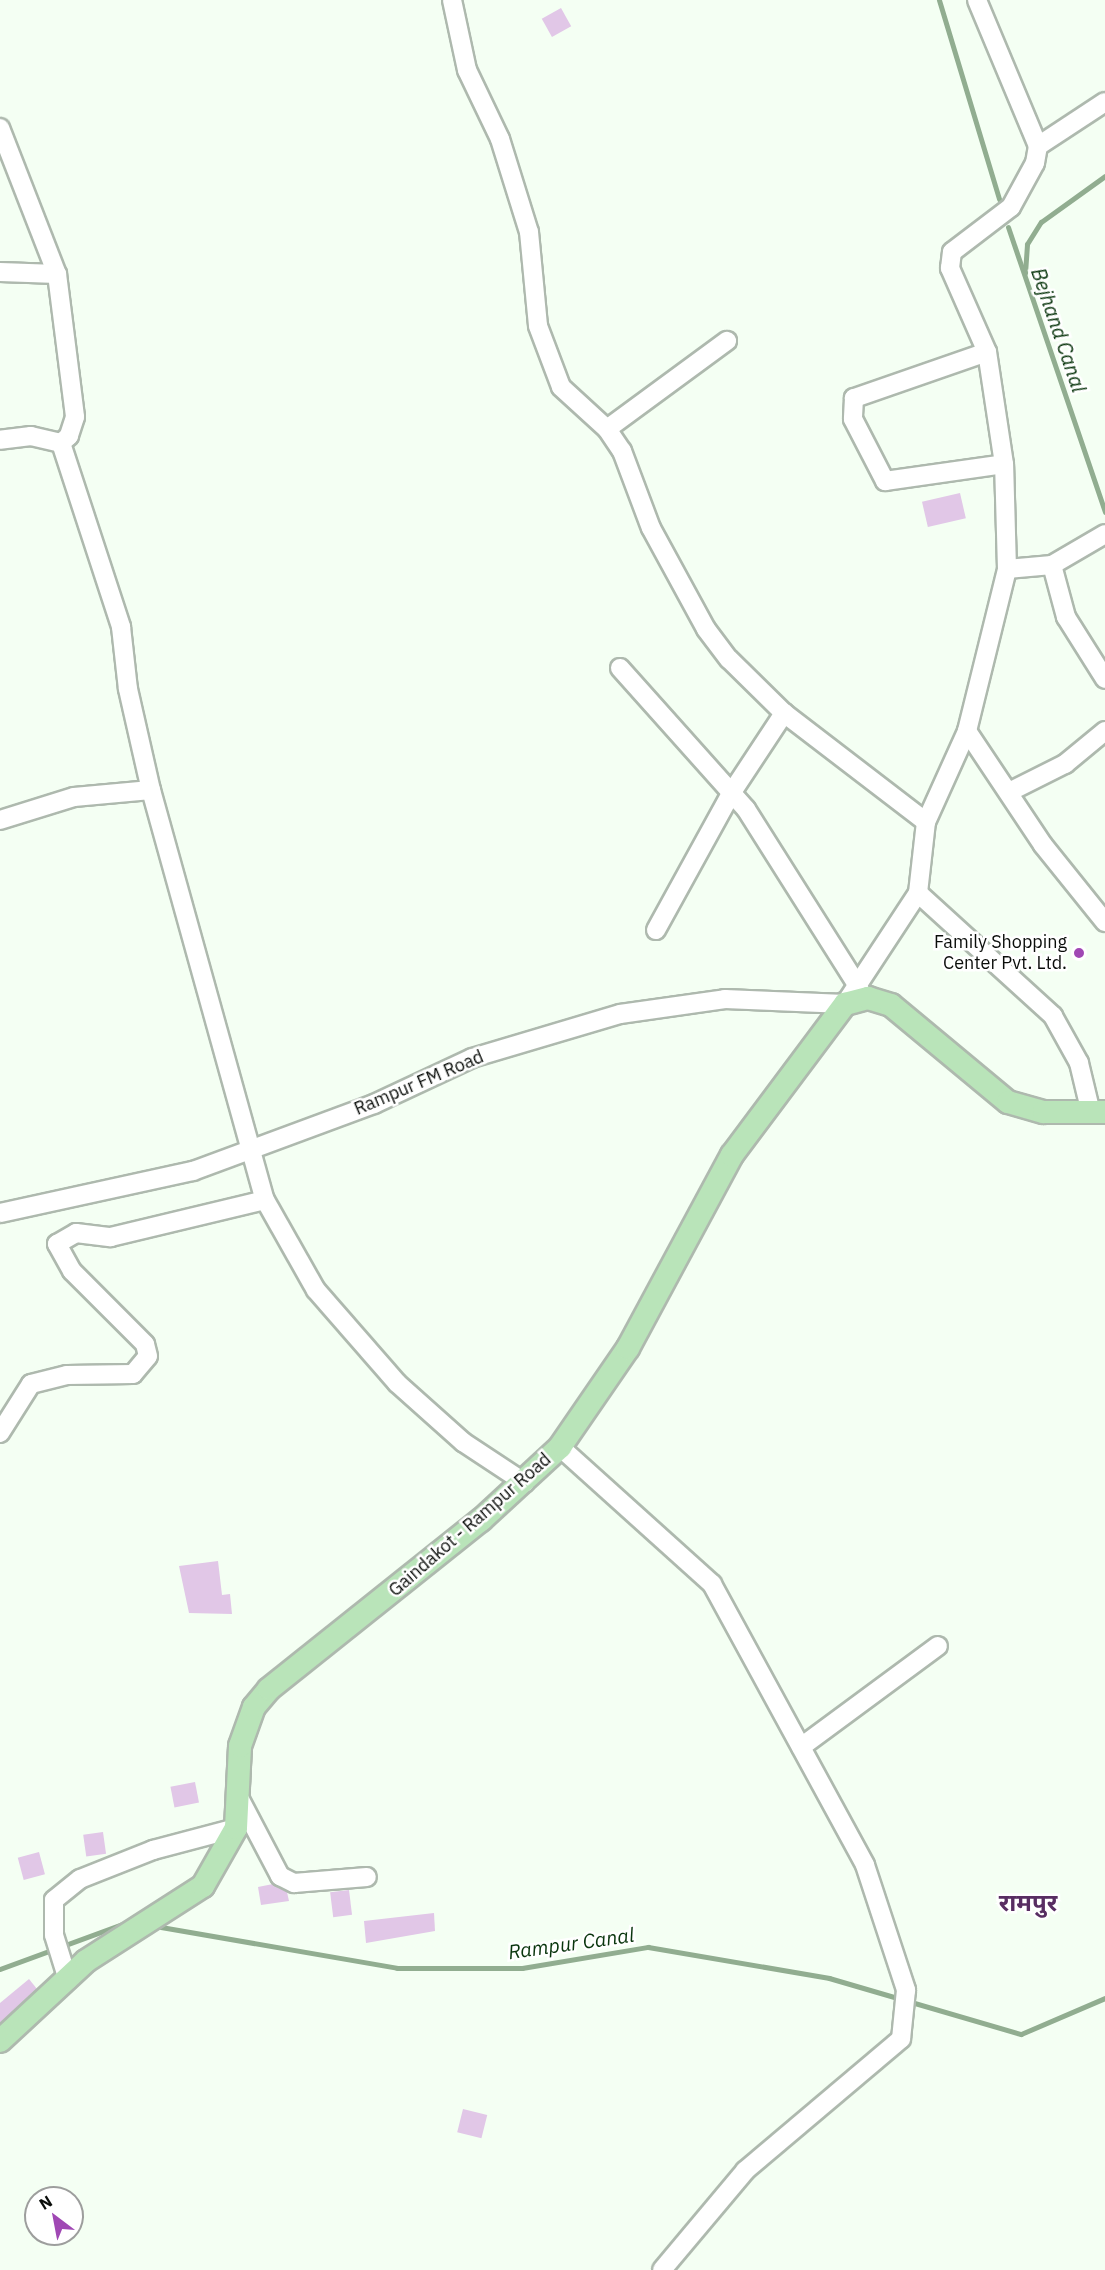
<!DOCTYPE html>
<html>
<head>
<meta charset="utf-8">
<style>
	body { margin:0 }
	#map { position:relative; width:1105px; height:2270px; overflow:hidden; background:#f4fff3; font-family:"IBM Plex Sans","Noto Sans Devanagari",sans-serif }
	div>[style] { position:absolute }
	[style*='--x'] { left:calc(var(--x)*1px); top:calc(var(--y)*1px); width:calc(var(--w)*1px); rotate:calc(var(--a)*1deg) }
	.stream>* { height:5px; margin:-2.5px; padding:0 2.5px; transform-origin:2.5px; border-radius:2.5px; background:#91ad90 }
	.building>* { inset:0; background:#e1c7e7; transform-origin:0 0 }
	.roads { filter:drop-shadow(2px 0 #aeb9ae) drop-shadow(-2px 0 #aeb9ae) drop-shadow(0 2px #aeb9ae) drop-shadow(0 -2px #aeb9ae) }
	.minor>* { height:18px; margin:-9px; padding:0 9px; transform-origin:9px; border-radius:9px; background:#fff }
	.major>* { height:22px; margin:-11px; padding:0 11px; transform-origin:11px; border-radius:11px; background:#b9e4b9 }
	.dots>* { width:16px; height:16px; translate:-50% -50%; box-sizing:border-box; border:3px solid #fff; border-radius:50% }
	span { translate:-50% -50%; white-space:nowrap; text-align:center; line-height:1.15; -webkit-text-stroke:5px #fff; paint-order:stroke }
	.poi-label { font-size:18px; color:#0a0d0a }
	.right { translate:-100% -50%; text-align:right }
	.street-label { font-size:18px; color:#0a0d0a }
	.water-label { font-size:20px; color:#09350d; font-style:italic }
	.district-label { font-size:24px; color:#582d62; font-weight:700 }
	.north { position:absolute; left:24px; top:2186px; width:60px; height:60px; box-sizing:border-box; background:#fff; border:2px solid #9d9e9d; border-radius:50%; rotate:328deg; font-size:16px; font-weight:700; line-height:24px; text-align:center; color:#0a0d0a }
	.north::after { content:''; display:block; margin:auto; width:21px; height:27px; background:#a048b4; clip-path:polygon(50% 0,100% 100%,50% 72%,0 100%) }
</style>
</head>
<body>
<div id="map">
	<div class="stream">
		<i style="--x:939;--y:0;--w:208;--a:73.2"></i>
		<i style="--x:1008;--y:227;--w:301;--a:71.2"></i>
		<i style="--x:1025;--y:273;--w:29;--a:-86"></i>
		<i style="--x:1027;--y:244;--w:26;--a:-58"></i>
		<i style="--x:1041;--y:222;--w:79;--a:-35.7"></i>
		<i style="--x:155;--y:1926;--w:246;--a:9.8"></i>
		<i style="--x:397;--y:1968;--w:125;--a:0"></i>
		<i style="--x:522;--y:1968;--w:128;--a:-9.5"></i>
		<i style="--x:648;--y:1947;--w:184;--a:9.7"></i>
		<i style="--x:829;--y:1978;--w:200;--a:16.3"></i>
		<i style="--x:1021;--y:2034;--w:91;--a:-23.2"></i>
		<i style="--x:0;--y:1969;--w:136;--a:-20.2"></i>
	</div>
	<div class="building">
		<i style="left:561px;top:8px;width:21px;height:22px;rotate:61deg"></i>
		<i style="left:960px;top:493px;width:26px;height:39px;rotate:77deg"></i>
		<i style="clip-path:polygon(218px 1561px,222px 1595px,230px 1594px,232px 1614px,189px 1613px,179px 1566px)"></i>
		<i style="left:195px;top:1782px;width:21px;height:25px;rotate:79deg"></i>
		<i style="left:103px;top:1832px;width:22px;height:20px;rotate:82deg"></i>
		<i style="left:39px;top:1852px;width:23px;height:22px;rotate:75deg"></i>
		<i style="clip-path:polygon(273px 1884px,287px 1892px,289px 1901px,261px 1905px,258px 1887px)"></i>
		<i style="left:349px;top:1890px;width:25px;height:19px;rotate:83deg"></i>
		<i style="clip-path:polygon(434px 1913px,435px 1931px,366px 1943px,364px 1921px)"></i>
		<i style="clip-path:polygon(29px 1979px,37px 1989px,0 2023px,0 2003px)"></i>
		<i style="left:463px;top:2109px;width:25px;height:24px;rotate:14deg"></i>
	</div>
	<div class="roads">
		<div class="minor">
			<i style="--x:452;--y:0;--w:72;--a:77.9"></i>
			<i style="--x:467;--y:70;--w:76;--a:64.4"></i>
			<i style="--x:500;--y:139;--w:97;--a:72.7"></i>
			<i style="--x:529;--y:232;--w:94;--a:84.5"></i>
			<i style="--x:538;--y:326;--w:65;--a:69.3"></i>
			<i style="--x:561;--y:387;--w:62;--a:42.4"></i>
			<i style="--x:607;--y:429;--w:27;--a:56"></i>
			<i style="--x:622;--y:451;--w:82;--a:69.4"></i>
			<i style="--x:651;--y:528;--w:115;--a:61.4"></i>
			<i style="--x:706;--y:629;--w:38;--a:53"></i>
			<i style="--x:729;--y:659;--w:77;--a:44.5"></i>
			<i style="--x:784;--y:713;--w:179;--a:37.5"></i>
			<i style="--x:0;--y:128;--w:157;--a:68.7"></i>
			<i style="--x:57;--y:274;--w:144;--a:82.8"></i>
			<i style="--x:75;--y:417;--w:20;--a:108"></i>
			<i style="--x:69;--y:436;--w:11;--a:139"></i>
			<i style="--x:61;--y:443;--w:31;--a:-167"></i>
			<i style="--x:31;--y:436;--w:31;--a:173"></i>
			<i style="--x:1038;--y:146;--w:80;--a:-33.3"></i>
			<i style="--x:0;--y:272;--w:57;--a:2"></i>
			<i style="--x:987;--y:352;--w:141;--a:160.9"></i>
			<i style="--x:854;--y:398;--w:21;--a:93"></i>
			<i style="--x:853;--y:419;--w:70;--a:62.7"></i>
			<i style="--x:885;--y:481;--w:120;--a:-8.1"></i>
			<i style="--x:607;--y:429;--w:149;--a:-36.3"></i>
			<i style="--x:61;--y:443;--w:194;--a:71.9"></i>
			<i style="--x:121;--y:627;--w:62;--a:83.6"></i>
			<i style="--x:128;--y:689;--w:104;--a:77.2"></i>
			<i style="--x:151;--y:790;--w:426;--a:74.5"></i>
			<i style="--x:265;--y:1200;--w:103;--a:60.5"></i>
			<i style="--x:316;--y:1290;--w:123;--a:48.9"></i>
			<i style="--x:397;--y:1383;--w:89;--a:41.8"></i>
			<i style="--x:463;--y:1442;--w:74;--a:33.5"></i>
			<i style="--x:1052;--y:565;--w:54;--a:74.9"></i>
			<i style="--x:1066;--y:617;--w:73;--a:57.8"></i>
			<i style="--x:1007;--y:569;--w:45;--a:-5.1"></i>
			<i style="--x:1052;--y:565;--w:61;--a:-30.3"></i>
			<i style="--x:620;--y:668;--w:189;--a:48.2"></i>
			<i style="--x:746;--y:809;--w:212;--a:57.7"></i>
			<i style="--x:967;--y:731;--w:137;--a:56.3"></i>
			<i style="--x:1043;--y:845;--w:99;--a:51.2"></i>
			<i style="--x:1009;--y:792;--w:63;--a:-26.6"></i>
			<i style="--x:1065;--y:764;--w:52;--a:-39.5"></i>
			<i style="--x:0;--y:820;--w:77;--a:-17.3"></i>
			<i style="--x:74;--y:797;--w:77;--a:-5.2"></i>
			<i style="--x:918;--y:893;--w:183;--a:42.3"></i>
			<i style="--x:1053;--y:1016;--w:54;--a:61"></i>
			<i style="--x:1079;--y:1063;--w:51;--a:76.5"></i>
			<i style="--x:656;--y:930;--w:158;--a:-61.2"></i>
			<i style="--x:732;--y:792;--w:95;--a:-56.6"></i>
			<i style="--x:0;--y:1213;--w:198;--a:-12.3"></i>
			<i style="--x:193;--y:1171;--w:193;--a:-20.3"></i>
			<i style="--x:374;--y:1104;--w:108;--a:-25.1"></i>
			<i style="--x:472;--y:1058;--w:154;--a:-16.6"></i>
			<i style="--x:620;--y:1014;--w:106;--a:-8.1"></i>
			<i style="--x:725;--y:999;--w:120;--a:2.4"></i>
			<i style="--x:845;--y:1004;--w:133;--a:-56.7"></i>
			<i style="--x:918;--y:893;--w:71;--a:-83.6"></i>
			<i style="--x:926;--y:822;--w:100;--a:-65.7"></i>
			<i style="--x:967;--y:731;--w:167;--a:-76.1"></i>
			<i style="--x:1007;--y:569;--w:105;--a:-91.6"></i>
			<i style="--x:1004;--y:464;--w:113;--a:-98.6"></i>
			<i style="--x:987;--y:352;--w:92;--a:-113.8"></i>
			<i style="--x:950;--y:268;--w:16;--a:-83"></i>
			<i style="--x:952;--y:252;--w:74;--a:-37.3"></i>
			<i style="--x:1011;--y:207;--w:50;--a:-61.4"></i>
			<i style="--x:1035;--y:163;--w:17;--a:-80"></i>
			<i style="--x:1038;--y:146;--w:158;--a:-112.7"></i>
			<i style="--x:0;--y:1433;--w:58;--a:-57.7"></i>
			<i style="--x:31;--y:1384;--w:37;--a:-14"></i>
			<i style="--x:67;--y:1375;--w:66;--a:-0.9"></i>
			<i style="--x:133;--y:1374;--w:23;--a:-50"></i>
			<i style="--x:148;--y:1356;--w:12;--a:-104"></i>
			<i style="--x:145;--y:1344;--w:103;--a:-135"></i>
			<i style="--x:72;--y:1271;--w:31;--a:-119"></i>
			<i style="--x:57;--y:1244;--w:22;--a:-30"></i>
			<i style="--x:76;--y:1233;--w:35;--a:7"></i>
			<i style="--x:111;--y:1237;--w:158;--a:-13.5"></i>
			<i style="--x:560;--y:1447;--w:205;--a:42"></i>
			<i style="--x:712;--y:1584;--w:320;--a:61.4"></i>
			<i style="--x:865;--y:1865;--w:132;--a:71.8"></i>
			<i style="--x:906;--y:1990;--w:49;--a:95.8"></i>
			<i style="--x:901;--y:2039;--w:204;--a:139.8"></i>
			<i style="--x:745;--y:2171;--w:129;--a:130"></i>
			<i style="--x:801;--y:1747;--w:170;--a:-36.4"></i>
			<i style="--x:237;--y:1794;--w:93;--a:62.3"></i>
			<i style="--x:280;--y:1876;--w:16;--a:27"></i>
			<i style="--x:294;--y:1883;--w:73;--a:-4.7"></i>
			<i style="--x:68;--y:1980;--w:47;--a:-107.3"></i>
			<i style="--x:54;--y:1935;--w:35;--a:-90"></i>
			<i style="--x:54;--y:1900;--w:33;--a:-39"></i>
			<i style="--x:80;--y:1879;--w:79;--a:-21.7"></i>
			<i style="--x:153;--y:1850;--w:86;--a:-14.8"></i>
		</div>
		<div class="major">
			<i style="--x:0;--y:2041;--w:117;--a:-42.9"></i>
			<i style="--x:86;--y:1961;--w:139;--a:-32.7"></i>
			<i style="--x:203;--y:1886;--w:67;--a:-60.4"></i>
			<i style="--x:236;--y:1828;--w:82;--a:-87.2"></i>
			<i style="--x:240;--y:1746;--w:41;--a:-70.3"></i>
			<i style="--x:254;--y:1707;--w:23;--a:-50"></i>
			<i style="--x:269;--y:1689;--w:271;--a:-38.6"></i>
			<i style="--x:481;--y:1520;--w:108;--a:-42.7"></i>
			<i style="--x:560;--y:1447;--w:120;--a:-55.5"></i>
			<i style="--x:628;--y:1348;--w:219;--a:-61.7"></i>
			<i style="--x:732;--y:1155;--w:189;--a:-53.2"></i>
			<i style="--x:845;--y:1004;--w:24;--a:-15"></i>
			<i style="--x:868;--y:998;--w:24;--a:17"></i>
			<i style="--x:891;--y:1005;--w:152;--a:39.7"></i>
			<i style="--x:1008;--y:1102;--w:37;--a:16"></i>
			<i style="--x:1044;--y:1112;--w:61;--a:0"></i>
		</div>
	</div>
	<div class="dots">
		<i style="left:1079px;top:953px;background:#a048b4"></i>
	</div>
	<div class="poi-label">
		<span class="right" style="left:1067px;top:953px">Family Shopping<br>Center Pvt. Ltd.</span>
	</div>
	<div class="street-label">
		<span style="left:419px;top:1083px;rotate:-23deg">Rampur FM Road</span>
		<span style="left:470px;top:1525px;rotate:-41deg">Gaindakot - Rampur Road</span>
	</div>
	<div class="water-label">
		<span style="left:1059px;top:330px;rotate:71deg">Bejhand Canal</span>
		<span style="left:571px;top:1943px;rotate:-8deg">Rampur Canal</span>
	</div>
	<div class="district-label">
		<span style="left:1028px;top:1903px">रामपुर</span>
	</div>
	<div class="north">N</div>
</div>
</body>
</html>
